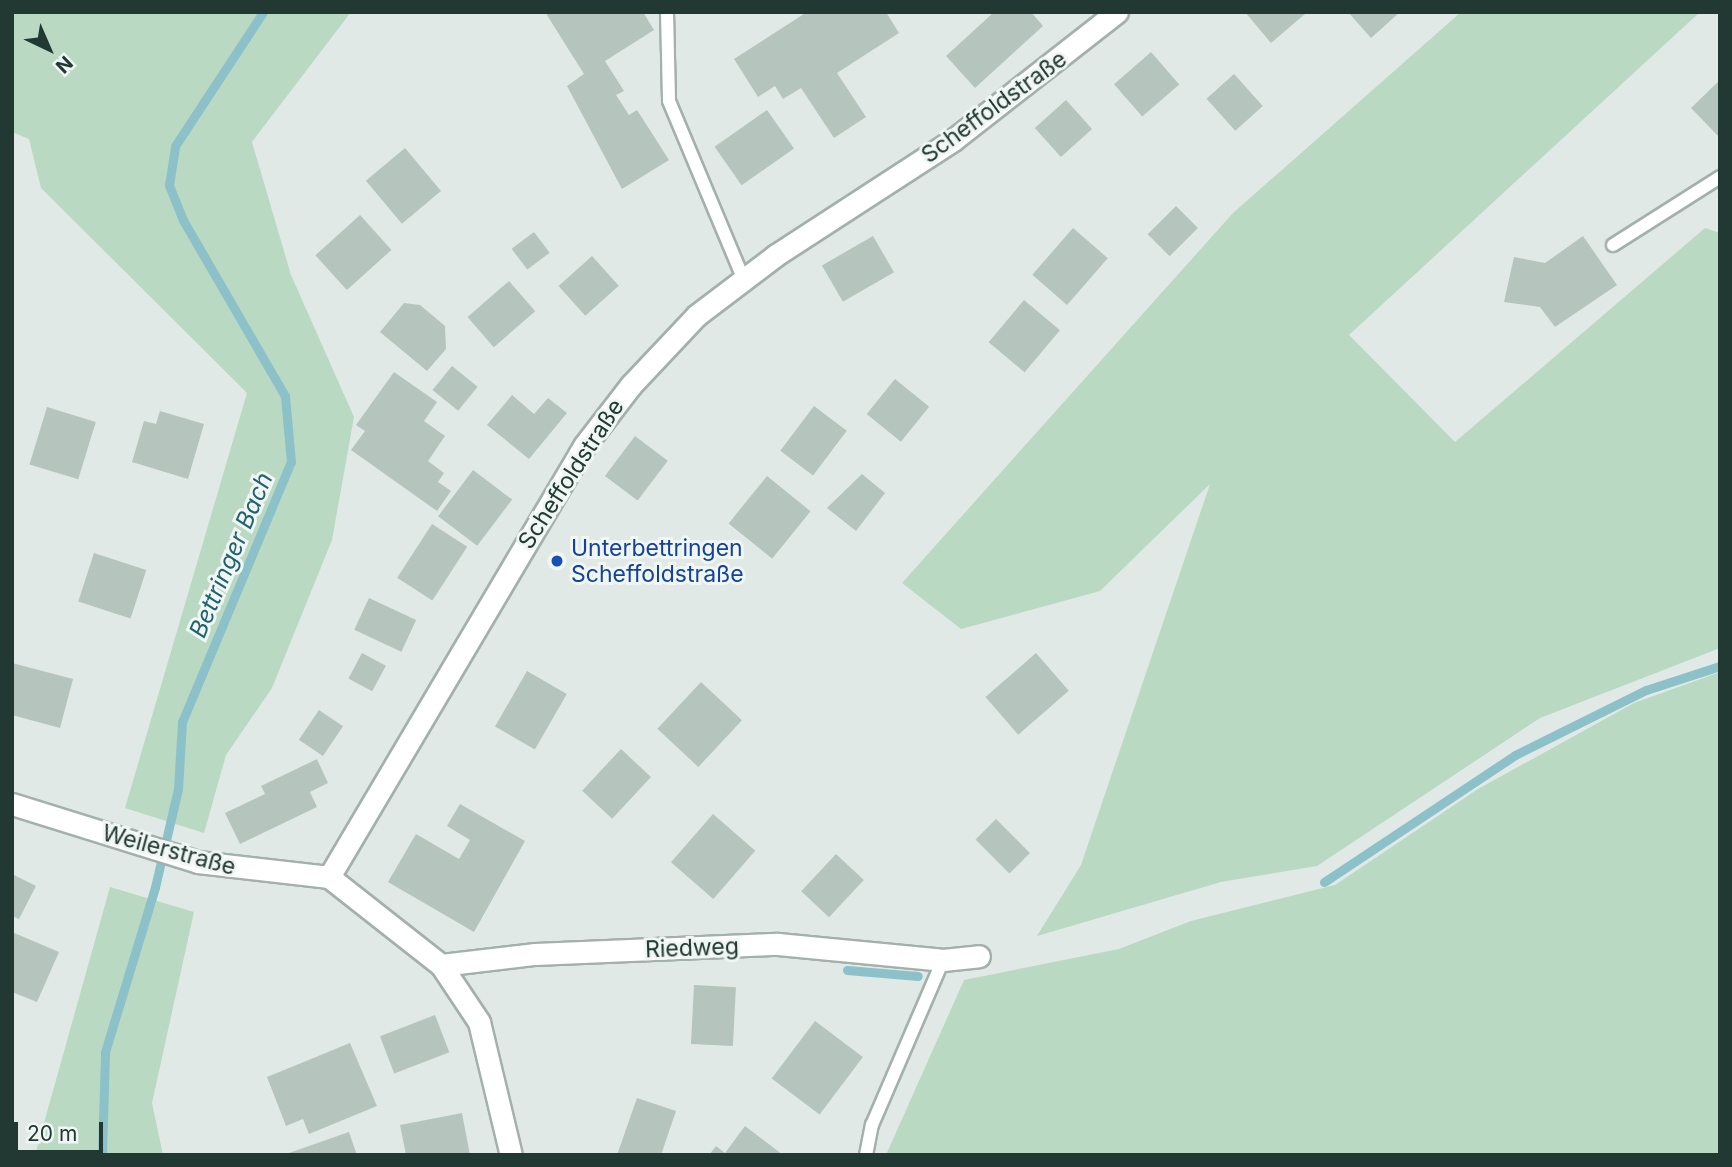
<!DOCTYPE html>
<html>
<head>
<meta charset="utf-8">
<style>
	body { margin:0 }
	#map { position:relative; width:1732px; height:1167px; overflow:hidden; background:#e0e9e5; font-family:Inter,sans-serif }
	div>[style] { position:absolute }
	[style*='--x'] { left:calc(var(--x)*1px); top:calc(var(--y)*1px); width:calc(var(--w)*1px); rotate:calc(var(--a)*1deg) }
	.green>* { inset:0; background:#bad9c3 }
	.stream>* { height:9px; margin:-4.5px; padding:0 4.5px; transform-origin:4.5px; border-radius:4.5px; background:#8cc1ca }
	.building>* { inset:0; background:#b6c4be; transform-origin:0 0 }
	.roads { filter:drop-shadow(2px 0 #a3b0ac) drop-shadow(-2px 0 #a3b0ac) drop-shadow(0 2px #a3b0ac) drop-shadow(0 -2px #a3b0ac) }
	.lane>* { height:12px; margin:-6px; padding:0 6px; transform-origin:6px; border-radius:6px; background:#fff }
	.street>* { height:21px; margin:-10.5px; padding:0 10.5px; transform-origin:10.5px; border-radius:10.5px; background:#fff }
	.secondary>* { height:21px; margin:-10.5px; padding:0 10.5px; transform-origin:10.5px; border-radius:10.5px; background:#fff }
	.dots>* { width:19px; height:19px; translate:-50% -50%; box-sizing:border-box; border:4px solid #f0f6f3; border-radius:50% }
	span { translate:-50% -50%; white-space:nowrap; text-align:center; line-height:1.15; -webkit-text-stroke:6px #f0f6f3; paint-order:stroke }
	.street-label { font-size:23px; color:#223832 }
	.transit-label { font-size:23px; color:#164399 }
	.left { translate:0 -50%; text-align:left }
	.water-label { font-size:24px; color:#22626e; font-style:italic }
	.frame { position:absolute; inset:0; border:14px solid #223832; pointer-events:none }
	.north { position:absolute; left:14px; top:14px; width:70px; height:70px; -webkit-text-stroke:5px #f0f6f3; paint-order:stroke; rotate:136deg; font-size:19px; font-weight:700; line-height:28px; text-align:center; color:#223832 }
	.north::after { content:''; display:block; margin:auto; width:24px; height:32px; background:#223832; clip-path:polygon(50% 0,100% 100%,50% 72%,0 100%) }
	.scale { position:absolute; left:14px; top:1122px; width:89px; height:32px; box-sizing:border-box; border:4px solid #223832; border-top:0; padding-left:9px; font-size:21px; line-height:24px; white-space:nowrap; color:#223832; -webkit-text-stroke:5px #f0f6f3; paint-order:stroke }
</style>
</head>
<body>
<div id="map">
	<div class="green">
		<i style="clip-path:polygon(12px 12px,351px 12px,252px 142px,291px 275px,354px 417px,332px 540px,272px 688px,226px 755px,204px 833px,125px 808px,247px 393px,41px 188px,29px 139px,12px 132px)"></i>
		<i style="clip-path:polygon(1461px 12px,1700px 12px,1349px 335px,1455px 442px,1705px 228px,1720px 233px,1720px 648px,1540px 718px,1317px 866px,1221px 882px,1037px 936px,1081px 865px,1210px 484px,1100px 591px,961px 629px,902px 583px,1233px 213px)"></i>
		<i style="clip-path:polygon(1720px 672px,1720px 1155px,886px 1155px,964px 980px,1119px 949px,1191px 921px,1335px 885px,1478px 789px,1634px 703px)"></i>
		<i style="clip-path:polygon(110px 887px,194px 912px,152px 1103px,163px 1155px,35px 1155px)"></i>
	</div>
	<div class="stream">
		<i style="--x:1324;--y:882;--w:229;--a:-33.6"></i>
		<i style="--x:1515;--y:755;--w:146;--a:-26.4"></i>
		<i style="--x:1646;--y:690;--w:78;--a:-18"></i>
		<i style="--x:847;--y:970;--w:71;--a:4.8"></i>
		<i style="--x:102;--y:1155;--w:103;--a:-88.3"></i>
		<i style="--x:105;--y:1052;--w:172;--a:-73.1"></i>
		<i style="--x:155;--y:887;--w:101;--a:-76.8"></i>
		<i style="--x:178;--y:789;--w:67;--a:-86.6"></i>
		<i style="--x:182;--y:722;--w:282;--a:-67.3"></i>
		<i style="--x:291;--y:462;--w:66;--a:-95.2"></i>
		<i style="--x:285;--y:396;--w:203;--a:-120.1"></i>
		<i style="--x:183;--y:220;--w:38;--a:-112"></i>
		<i style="--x:169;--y:185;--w:39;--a:-81"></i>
		<i style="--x:175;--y:146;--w:160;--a:-56.7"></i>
	</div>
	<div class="building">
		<i style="clip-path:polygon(545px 12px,643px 12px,654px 30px,605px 61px,624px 91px,616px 95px,629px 115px,637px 110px,669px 160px,622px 189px,567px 86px,584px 74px)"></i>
		<i style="clip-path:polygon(807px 12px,886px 12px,899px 33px,837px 73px,866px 117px,834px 138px,801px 88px,783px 99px,775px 86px,758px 97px,734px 59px)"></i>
		<i style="clip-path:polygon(994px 12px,1031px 12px,1043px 26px,975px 88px,946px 56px)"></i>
		<i style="clip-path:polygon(1245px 12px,1303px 12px,1305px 14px,1271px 43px)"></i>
		<i style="clip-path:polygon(1348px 12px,1400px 12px,1371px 38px)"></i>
		<i style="left:1151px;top:52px;width:43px;height:49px;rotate:49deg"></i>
		<i style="left:1234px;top:74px;width:43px;height:37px;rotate:48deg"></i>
		<i style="clip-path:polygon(1720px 80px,1720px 138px,1691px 108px)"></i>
		<i style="left:1066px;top:100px;width:39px;height:42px;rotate:48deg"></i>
		<i style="left:767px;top:110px;width:47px;height:64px;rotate:55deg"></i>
		<i style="left:405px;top:148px;width:56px;height:51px;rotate:50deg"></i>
		<i style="left:1176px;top:206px;width:31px;height:40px;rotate:45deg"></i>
		<i style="left:360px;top:215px;width:47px;height:60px;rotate:48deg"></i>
		<i style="left:1073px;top:228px;width:46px;height:62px;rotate:41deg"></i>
		<i style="left:534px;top:232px;width:26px;height:28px;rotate:53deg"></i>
		<i style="left:873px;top:236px;width:42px;height:59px;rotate:60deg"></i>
		<i style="clip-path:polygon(1583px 236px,1617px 285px,1555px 327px,1540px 307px,1504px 302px,1514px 257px,1545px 263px)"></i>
		<i style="left:592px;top:256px;width:40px;height:45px;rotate:48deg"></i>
		<i style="left:509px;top:281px;width:40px;height:55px;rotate:49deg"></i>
		<i style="left:1024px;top:300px;width:47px;height:55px;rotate:40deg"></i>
		<i style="clip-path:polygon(404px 303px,420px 305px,445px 326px,446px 349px,427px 371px,380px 332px)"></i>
		<i style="left:452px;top:366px;width:33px;height:31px;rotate:39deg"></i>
		<i style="clip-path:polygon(394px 372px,437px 402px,424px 421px,445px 436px,428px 461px,444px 473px,438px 482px,451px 491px,437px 511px,351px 450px,365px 431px,356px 425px)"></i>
		<i style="left:895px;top:379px;width:44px;height:45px;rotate:39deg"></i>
		<i style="clip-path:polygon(512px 395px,534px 414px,548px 398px,567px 413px,529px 459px,487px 425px)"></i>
		<i style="left:814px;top:406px;width:41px;height:56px;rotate:37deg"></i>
		<i style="left:47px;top:407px;width:51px;height:60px;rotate:17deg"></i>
		<i style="clip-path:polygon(160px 411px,204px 424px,188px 479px,132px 462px,144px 421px,156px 424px)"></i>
		<i style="left:635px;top:436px;width:41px;height:50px;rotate:37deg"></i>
		<i style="left:473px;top:470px;width:49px;height:58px;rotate:37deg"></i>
		<i style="clip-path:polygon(862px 474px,885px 493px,856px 531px,827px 508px)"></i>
		<i style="left:767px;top:476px;width:56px;height:61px;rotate:39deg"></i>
		<i style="left:432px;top:524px;width:42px;height:64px;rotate:33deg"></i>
		<i style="left:94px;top:553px;width:55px;height:51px;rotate:18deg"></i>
		<i style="left:369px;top:598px;width:52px;height:35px;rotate:25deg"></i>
		<i style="left:362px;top:653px;width:27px;height:29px;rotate:28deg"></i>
		<i style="left:1036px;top:653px;width:50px;height:67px;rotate:49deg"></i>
		<i style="clip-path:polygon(12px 663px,73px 679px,60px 728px,12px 715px)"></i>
		<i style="left:527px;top:671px;width:46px;height:64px;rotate:30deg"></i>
		<i style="left:701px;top:682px;width:56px;height:64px;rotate:43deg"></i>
		<i style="left:319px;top:710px;width:29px;height:36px;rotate:34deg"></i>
		<i style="left:621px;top:749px;width:41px;height:57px;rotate:43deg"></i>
		<i style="clip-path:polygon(317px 759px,328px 783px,310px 792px,317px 807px,240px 844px,225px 813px,265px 794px,261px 786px)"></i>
		<i style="clip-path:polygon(460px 804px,525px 841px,474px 932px,388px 882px,416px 834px,459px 859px,470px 840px,447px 826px)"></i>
		<i style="left:713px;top:814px;width:56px;height:64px;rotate:41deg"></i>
		<i style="left:996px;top:819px;width:48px;height:29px;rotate:45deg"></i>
		<i style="left:836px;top:854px;width:38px;height:51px;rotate:43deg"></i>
		<i style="clip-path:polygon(12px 874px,36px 886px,19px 919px,12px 916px)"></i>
		<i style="clip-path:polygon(12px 932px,59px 952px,37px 1002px,12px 992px)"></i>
		<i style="left:694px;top:985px;width:42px;height:59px;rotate:3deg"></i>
		<i style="left:435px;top:1015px;width:40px;height:59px;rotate:69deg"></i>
		<i style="left:815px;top:1021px;width:60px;height:72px;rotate:37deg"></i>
		<i style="clip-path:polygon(350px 1043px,377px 1106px,309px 1134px,303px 1119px,286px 1126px,267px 1077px)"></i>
		<i style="clip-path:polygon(637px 1098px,676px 1111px,661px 1155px,617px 1155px)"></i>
		<i style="clip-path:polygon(462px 1113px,470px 1155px,406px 1155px,400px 1125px)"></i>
		<i style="clip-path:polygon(745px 1126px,783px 1155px,709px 1155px,716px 1146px,725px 1153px)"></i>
		<i style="clip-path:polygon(349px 1132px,357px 1155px,286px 1155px,286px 1154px)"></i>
	</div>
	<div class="roads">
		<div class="lane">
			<i style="--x:667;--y:12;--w:89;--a:88.7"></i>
			<i style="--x:669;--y:101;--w:194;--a:67.3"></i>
			<i style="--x:1613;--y:245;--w:127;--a:-32.4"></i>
			<i style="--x:866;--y:1155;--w:31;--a:-79"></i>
			<i style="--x:872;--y:1125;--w:180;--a:-66.7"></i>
		</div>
		<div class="street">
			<i style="--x:441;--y:965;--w:95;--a:-6.7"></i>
			<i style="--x:535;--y:954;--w:243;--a:-2.4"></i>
			<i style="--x:778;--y:944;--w:166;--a:5.5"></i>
			<i style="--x:943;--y:960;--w:36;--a:-6"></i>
		</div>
		<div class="secondary">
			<i style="--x:12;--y:804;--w:195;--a:17.3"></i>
			<i style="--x:198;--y:862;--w:132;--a:6.5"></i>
			<i style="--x:329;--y:877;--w:501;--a:-59.39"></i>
			<i style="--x:584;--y:446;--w:77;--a:-52.4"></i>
			<i style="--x:631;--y:385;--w:96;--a:-46.7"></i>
			<i style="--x:697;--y:315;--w:99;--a:-37.2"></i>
			<i style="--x:776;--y:255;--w:211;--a:-33"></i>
			<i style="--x:953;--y:140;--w:208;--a:-38"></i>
			<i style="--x:329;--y:877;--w:142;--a:38.2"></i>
			<i style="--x:441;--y:965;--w:69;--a:56.3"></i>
			<i style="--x:479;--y:1022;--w:137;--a:76.5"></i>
		</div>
	</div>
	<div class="dots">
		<i style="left:557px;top:561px;background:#1a4fb4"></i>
	</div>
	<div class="street-label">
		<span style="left:994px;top:107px;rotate:-36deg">Scheffoldstraße</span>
		<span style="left:571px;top:474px;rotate:-57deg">Scheffoldstraße</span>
		<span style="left:169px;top:850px;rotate:15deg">Weilerstraße</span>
		<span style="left:692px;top:948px;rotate:-2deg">Riedweg</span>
	</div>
	<div class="transit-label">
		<span class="left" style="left:571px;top:561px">Unterbettringen<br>Scheffoldstraße</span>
	</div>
	<div class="water-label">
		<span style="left:231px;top:555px;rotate:-67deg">Bettringer Bach</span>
	</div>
	<div class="frame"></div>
	<div class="north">N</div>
	<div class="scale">20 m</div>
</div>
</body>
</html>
